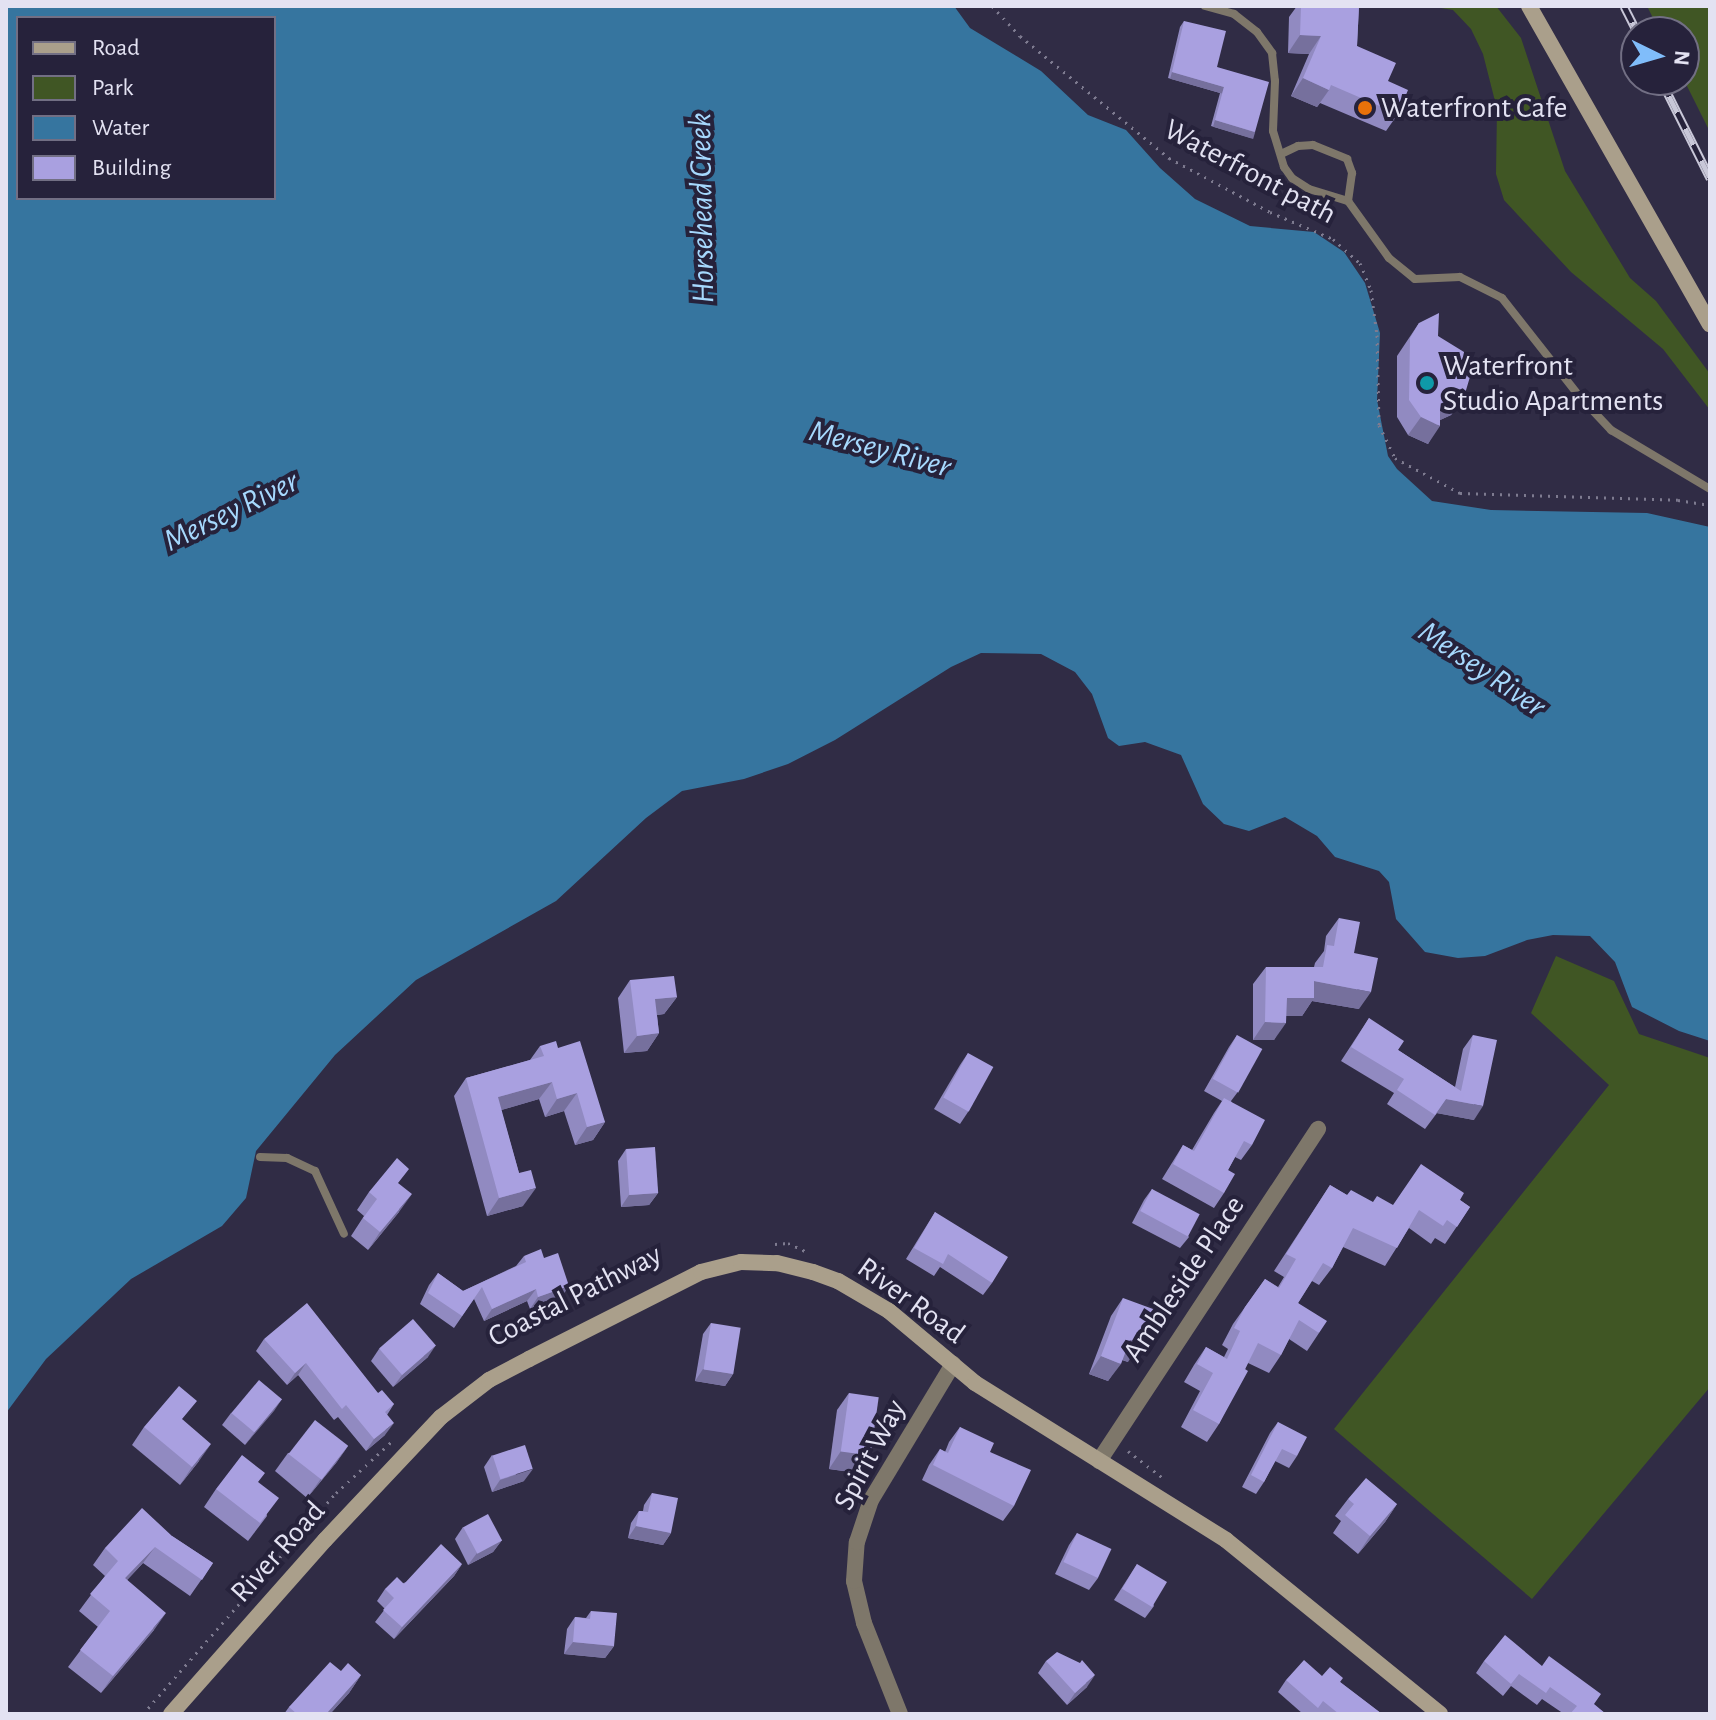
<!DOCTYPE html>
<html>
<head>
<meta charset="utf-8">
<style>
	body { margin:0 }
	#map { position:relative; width:1716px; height:1720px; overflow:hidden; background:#302c45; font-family:"Alegreya Sans",sans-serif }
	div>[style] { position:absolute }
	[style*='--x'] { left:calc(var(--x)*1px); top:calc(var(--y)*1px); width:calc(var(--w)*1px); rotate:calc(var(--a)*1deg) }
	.green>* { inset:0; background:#405624 }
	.water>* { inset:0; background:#36759f }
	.path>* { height:3px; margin-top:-1.5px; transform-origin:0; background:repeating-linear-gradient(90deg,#7e7b90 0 2px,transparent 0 8px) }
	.service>* { height:8px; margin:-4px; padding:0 4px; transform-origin:4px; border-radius:4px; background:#7e776a }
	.minor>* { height:16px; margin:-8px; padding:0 8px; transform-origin:8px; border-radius:8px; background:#7e776a }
	.secondary>* { height:16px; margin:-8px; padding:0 8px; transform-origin:8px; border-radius:8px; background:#aa9f8b }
	.rail>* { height:9px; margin-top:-4.5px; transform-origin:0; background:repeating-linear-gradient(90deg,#26223b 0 18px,#c8c7d8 0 36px); box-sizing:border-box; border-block:2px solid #c8c7d8 }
	.wall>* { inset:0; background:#918ac1 }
	.shaded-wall>* { inset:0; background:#76709d; transform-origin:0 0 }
	.building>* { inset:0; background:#a9a0e0; transform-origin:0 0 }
	.dots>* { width:22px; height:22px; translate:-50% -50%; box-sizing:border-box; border:4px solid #26223b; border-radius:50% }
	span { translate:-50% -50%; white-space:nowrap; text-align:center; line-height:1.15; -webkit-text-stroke:8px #26223b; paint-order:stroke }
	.poi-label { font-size:30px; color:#e3e2f2 }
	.left { translate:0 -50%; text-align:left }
	.street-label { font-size:30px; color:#e3e2f2 }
	.water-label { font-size:32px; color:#a6d8fd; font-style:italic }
	.frame { position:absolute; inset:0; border:8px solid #e3e2f2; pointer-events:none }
	.legend { position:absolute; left:16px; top:16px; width:260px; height:184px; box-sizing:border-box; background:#26223b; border:2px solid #726f84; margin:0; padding:10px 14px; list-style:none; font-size:24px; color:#e3e2f2 }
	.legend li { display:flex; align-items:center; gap:16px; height:40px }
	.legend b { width:40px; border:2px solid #726f84 }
	.north { position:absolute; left:1620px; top:16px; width:80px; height:80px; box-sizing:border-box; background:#26223b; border:2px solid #726f84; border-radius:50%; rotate:95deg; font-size:22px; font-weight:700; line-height:32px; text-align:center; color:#e3e2f2 }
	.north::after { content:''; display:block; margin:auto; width:28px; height:36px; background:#80bdfa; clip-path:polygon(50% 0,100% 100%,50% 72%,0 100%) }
</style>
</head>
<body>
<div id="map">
	<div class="green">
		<i style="clip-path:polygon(1429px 6px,1496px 6px,1521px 38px,1565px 171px,1630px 278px,1656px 301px,1710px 374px,1710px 410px,1663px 349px,1571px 272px,1504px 200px,1496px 174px,1497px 109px,1483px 54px,1471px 29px,1453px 10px)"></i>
		<i style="clip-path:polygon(1647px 6px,1710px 6px,1710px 132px,1684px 80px,1684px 32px,1660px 32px)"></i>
		<i style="clip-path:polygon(1556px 956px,1614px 981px,1639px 1034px,1710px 1058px,1710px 1387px,1532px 1599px,1334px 1429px,1609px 1085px,1531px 1013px)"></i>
	</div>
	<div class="water">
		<i style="clip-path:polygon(evenodd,6px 6px,954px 6px,970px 28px,1041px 71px,1088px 115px,1126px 130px,1160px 168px,1195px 199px,1250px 226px,1314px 232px,1344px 252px,1365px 283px,1380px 333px,1377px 400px,1388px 456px,1397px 469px,1432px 501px,1491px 510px,1647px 513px,1710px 527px,1710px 1041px,1679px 1031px,1632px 1007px,1615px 962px,1590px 936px,1553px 935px,1527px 940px,1485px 956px,1458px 958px,1425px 952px,1396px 919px,1389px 882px,1379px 871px,1335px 857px,1317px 836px,1285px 817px,1249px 831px,1224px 824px,1203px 804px,1181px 755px,1145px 742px,1119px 746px,1108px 738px,1092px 694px,1075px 672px,1041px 654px,981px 653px,951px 667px,835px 740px,788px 764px,744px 779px,682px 791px,646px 818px,556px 901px,416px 980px,335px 1055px,256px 1151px,246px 1198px,222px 1226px,131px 1279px,46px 1359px,6px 1413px,6px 6px,18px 18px,274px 18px,274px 198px,18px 198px,18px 18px)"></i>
	</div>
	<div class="path">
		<i style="--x:992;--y:6;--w:41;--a:47"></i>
		<i style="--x:1020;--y:36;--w:193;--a:39.3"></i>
		<i style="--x:1169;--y:158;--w:115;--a:28.1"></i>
		<i style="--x:1270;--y:212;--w:69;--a:23.2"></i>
		<i style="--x:1333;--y:239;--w:36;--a:42"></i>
		<i style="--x:1360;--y:263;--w:29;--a:68"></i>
		<i style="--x:1371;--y:290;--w:45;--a:82.4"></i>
		<i style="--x:1377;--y:335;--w:90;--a:88.7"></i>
		<i style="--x:1379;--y:425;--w:37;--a:64"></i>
		<i style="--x:1395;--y:458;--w:74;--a:28.3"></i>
		<i style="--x:1460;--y:493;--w:218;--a:1.8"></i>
		<i style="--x:1678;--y:500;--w:32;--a:9"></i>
		<i style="--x:775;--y:1244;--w:13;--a:-4"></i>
		<i style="--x:788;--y:1243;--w:19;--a:25"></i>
		<i style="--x:1128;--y:1451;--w:44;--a:37.6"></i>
		<i style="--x:143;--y:1714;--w:293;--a:-48.9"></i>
		<i style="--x:336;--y:1493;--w:75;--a:-42.8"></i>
	</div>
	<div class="service">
		<i style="--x:1205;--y:6;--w:30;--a:15"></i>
		<i style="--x:1234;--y:14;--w:29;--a:38"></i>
		<i style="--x:1257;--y:32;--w:26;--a:54"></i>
		<i style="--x:1272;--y:53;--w:28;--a:84"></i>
		<i style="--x:1275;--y:81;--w:50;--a:92.3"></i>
		<i style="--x:1273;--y:131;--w:38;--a:73"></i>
		<i style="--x:1284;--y:167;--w:14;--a:54"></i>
		<i style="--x:1292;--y:178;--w:20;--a:33"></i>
		<i style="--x:1309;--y:189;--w:41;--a:17.1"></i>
		<i style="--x:1348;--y:201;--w:70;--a:54.3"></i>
		<i style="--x:1389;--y:258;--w:33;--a:39"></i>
		<i style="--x:1415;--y:279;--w:45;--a:-2.5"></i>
		<i style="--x:1460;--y:277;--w:47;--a:26.6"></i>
		<i style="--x:1502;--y:298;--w:125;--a:51.8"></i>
		<i style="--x:1579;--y:396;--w:47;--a:46.7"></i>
		<i style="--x:1611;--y:430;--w:115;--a:30.8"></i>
		<i style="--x:1281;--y:154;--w:19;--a:-25"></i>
		<i style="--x:1298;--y:146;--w:15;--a:-4"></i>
		<i style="--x:1313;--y:145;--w:37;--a:22"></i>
		<i style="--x:1347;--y:159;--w:15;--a:70"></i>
		<i style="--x:1352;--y:173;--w:28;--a:98"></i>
		<i style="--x:260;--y:1157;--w:27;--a:2"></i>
		<i style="--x:287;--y:1158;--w:31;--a:25"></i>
		<i style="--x:315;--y:1171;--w:69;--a:65.3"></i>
	</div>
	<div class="minor">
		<i style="--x:1099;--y:1461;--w:398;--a:-56.6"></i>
		<i style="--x:900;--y:1714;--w:98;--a:-111.6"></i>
		<i style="--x:864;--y:1623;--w:43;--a:-103.4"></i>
		<i style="--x:854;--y:1581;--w:39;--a:-86"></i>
		<i style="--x:857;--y:1542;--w:44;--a:-71.6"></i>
		<i style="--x:871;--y:1500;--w:159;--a:-58.9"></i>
	</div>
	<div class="secondary">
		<i style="--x:1529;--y:6;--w:366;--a:60.4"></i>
		<i style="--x:171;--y:1714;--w:232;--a:-48.5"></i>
		<i style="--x:325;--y:1540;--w:169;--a:-46.7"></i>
		<i style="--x:441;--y:1417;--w:61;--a:-37.6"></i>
		<i style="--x:489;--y:1380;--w:45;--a:-27.7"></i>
		<i style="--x:529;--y:1359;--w:193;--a:-26.8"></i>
		<i style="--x:701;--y:1272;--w:41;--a:-14"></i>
		<i style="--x:741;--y:1262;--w:36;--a:2"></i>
		<i style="--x:777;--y:1263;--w:37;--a:14"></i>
		<i style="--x:813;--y:1272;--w:27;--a:20"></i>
		<i style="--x:838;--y:1281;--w:59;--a:30.5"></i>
		<i style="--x:889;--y:1311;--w:112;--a:39.9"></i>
		<i style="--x:975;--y:1383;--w:296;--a:32"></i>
		<i style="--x:1226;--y:1540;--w:276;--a:39.1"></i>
	</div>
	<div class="rail">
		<i style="--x:1624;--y:6;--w:29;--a:63"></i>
		<i style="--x:1661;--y:80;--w:110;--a:63.4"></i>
	</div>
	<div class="wall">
		<i style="clip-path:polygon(1297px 6px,1359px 6px,1357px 46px,1388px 81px,1398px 114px,1386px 131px,1320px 103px,1317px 107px,1291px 96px,1309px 54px,1288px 53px,1289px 17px)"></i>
		<i style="clip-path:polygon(1184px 21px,1217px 67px,1255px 132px,1251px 138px,1211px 126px,1220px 93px,1168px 78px,1180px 27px)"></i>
		<i style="clip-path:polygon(1419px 323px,1438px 336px,1464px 397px,1451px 415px,1440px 420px,1428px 444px,1408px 435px,1397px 417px,1397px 356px)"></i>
		<i style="clip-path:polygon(1339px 918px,1354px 953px,1359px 1009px,1312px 1001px,1302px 1016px,1286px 1016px,1274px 1040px,1253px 1040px,1253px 984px,1266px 967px,1314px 967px,1315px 963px,1324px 951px,1326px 936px)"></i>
		<i style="clip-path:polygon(630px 980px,677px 997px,664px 1014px,657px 1015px,659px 1033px,647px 1051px,624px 1053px,618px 998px)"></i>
		<i style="clip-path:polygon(1369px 1018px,1398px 1050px,1455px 1087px,1463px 1049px,1473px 1035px,1474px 1120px,1437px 1113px,1425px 1129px,1387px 1104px,1394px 1093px,1341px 1061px)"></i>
		<i style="clip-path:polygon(1237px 1035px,1237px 1093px,1231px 1101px,1252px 1145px,1241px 1160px,1235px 1157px,1228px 1170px,1224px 1193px,1214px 1208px,1162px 1179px,1183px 1145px,1192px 1150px,1214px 1113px,1222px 1101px,1204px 1091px,1229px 1047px)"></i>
		<i style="clip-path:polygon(540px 1046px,558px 1048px,605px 1122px,593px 1140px,575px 1145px,564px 1111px,545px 1117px,539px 1099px,501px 1110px,519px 1173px,523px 1206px,487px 1216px,454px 1096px,466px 1078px,530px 1060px)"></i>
		<i style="clip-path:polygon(968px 1053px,968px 1112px,960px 1124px,934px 1109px,960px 1065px)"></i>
		<i style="clip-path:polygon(626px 1149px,658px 1193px,649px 1205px,621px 1207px,618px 1161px)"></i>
		<i style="clip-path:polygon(399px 1184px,399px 1212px,368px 1250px,351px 1236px,364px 1216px,357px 1210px,369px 1192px)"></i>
		<i style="clip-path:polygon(1330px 1185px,1347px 1195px,1372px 1202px,1393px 1205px,1460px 1200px,1470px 1207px,1445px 1244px,1435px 1238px,1431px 1244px,1409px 1228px,1385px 1266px,1343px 1247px,1332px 1268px,1319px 1285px,1312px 1281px,1298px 1303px,1319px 1333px,1307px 1351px,1289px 1339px,1281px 1355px,1269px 1373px,1248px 1363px,1219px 1424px,1207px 1442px,1181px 1427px,1200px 1391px,1184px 1382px,1194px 1365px,1206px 1347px,1224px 1357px,1228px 1349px,1222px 1345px,1233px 1324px,1265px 1279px,1278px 1287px,1284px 1277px,1274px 1271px)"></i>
		<i style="clip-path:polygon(1152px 1189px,1189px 1237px,1180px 1248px,1132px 1223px,1144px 1200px)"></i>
		<i style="clip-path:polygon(935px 1212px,992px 1283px,983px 1295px,940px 1267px,934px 1276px,906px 1259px)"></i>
		<i style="clip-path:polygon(524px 1256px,561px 1298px,530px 1309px,527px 1301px,484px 1321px,474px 1299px,454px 1328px,420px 1304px,429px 1285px,438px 1273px,463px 1291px,516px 1266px)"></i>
		<i style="clip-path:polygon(1123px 1298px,1128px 1362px,1122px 1360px,1108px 1381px,1089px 1374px,1111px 1316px)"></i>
		<i style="clip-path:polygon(711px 1323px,733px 1374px,725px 1386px,695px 1381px,703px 1334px)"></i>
		<i style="clip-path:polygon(264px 1339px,378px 1393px,394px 1404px,387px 1415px,385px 1435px,366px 1451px,338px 1417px,334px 1420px,298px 1375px,287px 1385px,256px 1351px)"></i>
		<i style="clip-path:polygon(379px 1349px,428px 1357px,393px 1387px,371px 1361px)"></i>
		<i style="clip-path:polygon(849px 1393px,871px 1455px,858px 1473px,829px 1469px,837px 1410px)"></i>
		<i style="clip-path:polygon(282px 1399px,245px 1445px,222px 1425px,231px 1413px)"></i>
		<i style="clip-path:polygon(183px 1420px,199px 1461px,180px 1485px,132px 1445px,144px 1427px)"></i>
		<i style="clip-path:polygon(1278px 1422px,1297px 1456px,1289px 1468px,1275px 1461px,1264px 1482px,1256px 1494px,1242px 1487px,1270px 1433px)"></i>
		<i style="clip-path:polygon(960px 1427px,990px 1452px,1014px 1506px,1003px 1521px,922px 1480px,929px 1465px,940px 1449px,945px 1452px,949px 1442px)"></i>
		<i style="clip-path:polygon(348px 1446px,336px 1463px,307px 1498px,275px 1471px,288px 1453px)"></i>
		<i style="clip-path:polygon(492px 1455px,524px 1481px,492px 1492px,484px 1467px)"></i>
		<i style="clip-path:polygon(258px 1482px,267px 1516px,248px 1541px,204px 1507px,216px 1489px)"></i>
		<i style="clip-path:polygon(652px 1493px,671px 1533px,663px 1545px,628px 1538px,631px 1523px,639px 1511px,643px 1511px,644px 1505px)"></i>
		<i style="clip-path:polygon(1348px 1499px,1397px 1504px,1385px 1522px,1358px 1554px,1333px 1533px,1341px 1521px,1335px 1516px)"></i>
		<i style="clip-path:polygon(463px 1527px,502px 1540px,493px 1552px,468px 1565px,455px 1539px)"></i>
		<i style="clip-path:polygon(1077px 1533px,1098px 1578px,1089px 1590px,1055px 1574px,1069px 1545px)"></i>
		<i style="clip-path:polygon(172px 1536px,213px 1563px,190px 1596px,143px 1563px,127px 1580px,154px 1630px,101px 1693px,68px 1667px,98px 1627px,79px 1611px,105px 1576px,93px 1565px,105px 1548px)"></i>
		<i style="clip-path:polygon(462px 1564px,454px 1576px,394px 1639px,375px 1622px,385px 1609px,377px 1601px,385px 1589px)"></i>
		<i style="clip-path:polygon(1137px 1564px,1154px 1606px,1145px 1618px,1114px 1600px)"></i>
		<i style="clip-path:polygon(591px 1611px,614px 1646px,605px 1658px,564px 1654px,567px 1629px,575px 1617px,586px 1618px)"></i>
		<i style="clip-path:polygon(1046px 1661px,1079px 1663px,1087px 1687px,1067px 1705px,1038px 1673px)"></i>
		<i style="clip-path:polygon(1484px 1661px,1542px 1666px,1606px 1714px,1564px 1714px,1542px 1699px,1537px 1705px,1511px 1686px,1503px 1696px,1476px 1673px)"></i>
		<i style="clip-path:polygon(341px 1671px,361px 1675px,349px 1693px,330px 1714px,284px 1714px,289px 1707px)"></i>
		<i style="clip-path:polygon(1286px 1680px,1340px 1682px,1382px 1714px,1303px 1714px,1278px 1692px)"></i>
	</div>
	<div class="shaded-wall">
		<i style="clip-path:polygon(1300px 35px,1321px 36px,1309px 54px,1288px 53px)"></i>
		<i style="left:1172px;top:72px;width:54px;height:7px;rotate:16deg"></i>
		<i style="clip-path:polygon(1303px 78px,1329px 90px,1317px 107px,1291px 96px)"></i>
		<i style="left:1215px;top:120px;width:42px;height:7px;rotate:17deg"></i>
		<i style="clip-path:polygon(1464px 397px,1451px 415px,1434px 423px,1440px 426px,1428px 444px,1408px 435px,1421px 417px)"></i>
		<i style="clip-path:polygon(1314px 981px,1371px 992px,1359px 1009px,1312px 1001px,1302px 1016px,1274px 1016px,1287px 998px)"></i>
		<i style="clip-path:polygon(677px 997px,664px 1014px,643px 1017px,655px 999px)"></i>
		<i style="clip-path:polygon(1265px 1022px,1286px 1023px,1274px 1040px,1253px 1040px)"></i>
		<i style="clip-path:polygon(659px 1033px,647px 1051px,624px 1053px,637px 1036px)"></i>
		<i style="clip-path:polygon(552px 1082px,539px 1099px,485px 1115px,498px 1097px)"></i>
		<i style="clip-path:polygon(577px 1093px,564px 1111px,545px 1117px,557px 1099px)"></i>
		<i style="clip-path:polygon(1446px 1099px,1483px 1106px,1474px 1120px,1436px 1113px)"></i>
		<i style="clip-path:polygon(605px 1122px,593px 1140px,575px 1145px,587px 1127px)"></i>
		<i style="clip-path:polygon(536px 1188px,523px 1206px,487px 1216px,499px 1198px)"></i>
		<i style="clip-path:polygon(658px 1193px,649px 1205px,621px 1207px,629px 1195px)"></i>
		<i style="clip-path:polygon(412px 1194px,399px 1212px,368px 1250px,380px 1232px)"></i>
		<i style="clip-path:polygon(569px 1286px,561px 1298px,530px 1309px,538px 1297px)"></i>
		<i style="clip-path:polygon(536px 1289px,527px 1301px,484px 1321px,492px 1309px)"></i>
		<i style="clip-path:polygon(1130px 1340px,1140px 1344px,1128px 1362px,1117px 1358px)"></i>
		<i style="clip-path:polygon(436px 1345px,428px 1357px,393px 1387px,402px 1375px)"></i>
		<i style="clip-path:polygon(1101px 1356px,1121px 1364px,1108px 1381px,1089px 1374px)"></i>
		<i style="clip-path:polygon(306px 1363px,298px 1375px,287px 1385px,295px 1373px)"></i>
		<i style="clip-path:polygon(703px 1369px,733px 1374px,725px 1386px,695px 1381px)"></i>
		<i style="clip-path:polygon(282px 1399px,274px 1411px,245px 1445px,254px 1433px)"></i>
		<i style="clip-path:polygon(394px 1423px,385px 1435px,366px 1451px,374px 1439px)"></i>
		<i style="clip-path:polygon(211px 1444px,199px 1461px,180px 1485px,192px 1467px)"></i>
		<i style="clip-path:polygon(348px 1446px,336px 1463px,307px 1498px,320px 1480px)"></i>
		<i style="clip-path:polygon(841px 1451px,871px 1455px,858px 1473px,829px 1469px)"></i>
		<i style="clip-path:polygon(533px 1469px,524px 1481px,492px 1492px,500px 1480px)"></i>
		<i style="clip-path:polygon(1397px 1504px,1385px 1522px,1358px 1554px,1370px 1536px)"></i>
		<i style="clip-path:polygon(636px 1526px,671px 1533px,663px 1545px,628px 1538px)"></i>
		<i style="clip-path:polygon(502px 1540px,493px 1552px,468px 1565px,477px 1553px)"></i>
		<i style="clip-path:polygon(155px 1547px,143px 1563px,113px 1595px,125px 1578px)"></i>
		<i style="clip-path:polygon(462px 1564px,454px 1576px,394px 1639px,402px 1627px)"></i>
		<i style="clip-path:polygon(166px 1613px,154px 1630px,101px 1693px,113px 1676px)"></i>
		<i style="clip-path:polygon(573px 1642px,614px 1646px,605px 1658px,564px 1654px)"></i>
		<i style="clip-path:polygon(361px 1675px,349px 1693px,330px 1714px,326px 1714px)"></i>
		<i style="clip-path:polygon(1095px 1675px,1087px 1687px,1067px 1705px,1075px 1693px)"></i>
	</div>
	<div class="building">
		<i style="clip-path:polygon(1301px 6px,1359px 6px,1357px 46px,1396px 63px,1388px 81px,1408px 90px,1398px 114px,1331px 85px,1329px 90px,1303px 78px,1321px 36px,1300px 35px)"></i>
		<i style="clip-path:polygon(1184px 21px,1226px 31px,1217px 67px,1269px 82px,1255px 132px,1215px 120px,1224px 87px,1172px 72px)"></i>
		<i style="clip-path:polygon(1439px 313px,1438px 336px,1464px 352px,1472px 370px,1464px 397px,1440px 409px,1440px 426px,1421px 417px,1409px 400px,1410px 338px,1419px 323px)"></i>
		<i style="clip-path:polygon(1339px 918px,1360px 922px,1354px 953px,1378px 958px,1371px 992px,1314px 981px,1314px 998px,1287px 998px,1286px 1023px,1265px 1022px,1266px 967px,1323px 967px,1327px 945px,1334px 946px)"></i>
		<i style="clip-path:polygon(674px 976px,677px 997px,655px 999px,659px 1033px,637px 1036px,630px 980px)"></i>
		<i style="clip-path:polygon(1369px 1018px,1404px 1041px,1398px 1050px,1461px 1091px,1473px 1035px,1497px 1040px,1483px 1106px,1446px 1099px,1435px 1115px,1397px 1090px,1404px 1079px,1351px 1047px)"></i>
		<i style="left:1237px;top:1035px;width:29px;height:50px;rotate:29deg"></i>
		<i style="clip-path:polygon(556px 1041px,558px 1048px,580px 1041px,605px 1122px,587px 1127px,577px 1093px,557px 1099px,552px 1082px,498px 1097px,519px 1173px,531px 1170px,536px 1188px,499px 1198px,466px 1078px,544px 1056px,540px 1046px)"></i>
		<i style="left:968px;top:1053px;width:29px;height:51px;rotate:29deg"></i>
		<i style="clip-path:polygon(1224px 1098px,1265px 1120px,1252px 1145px,1244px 1141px,1228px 1170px,1235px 1174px,1224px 1193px,1173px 1164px,1183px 1145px,1194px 1151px)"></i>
		<i style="left:655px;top:1147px;width:46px;height:29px;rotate:86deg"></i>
		<i style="clip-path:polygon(397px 1158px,409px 1169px,398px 1183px,412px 1194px,380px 1232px,363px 1218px,377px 1199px,369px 1192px)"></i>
		<i style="clip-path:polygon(1421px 1164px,1464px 1193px,1460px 1200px,1470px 1207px,1457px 1227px,1447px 1220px,1443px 1226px,1419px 1210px,1397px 1248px,1353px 1228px,1332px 1268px,1323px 1263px,1298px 1303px,1327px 1321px,1319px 1333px,1299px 1320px,1281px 1355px,1258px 1343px,1245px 1369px,1248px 1371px,1219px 1424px,1193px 1410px,1213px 1373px,1197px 1364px,1206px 1347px,1227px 1359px,1240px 1331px,1234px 1328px,1245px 1307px,1265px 1279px,1279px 1288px,1296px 1259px,1286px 1254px,1330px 1185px,1347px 1195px,1351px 1190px,1373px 1202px,1377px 1196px,1393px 1205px)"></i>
		<i style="left:1152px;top:1189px;width:54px;height:25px;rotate:28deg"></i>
		<i style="clip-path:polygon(935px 1212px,1008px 1257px,992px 1283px,948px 1254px,943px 1264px,914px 1248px)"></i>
		<i style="clip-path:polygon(541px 1249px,544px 1258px,558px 1253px,569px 1286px,538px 1297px,536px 1289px,492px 1309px,482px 1287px,462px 1316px,428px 1293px,438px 1273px,463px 1291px,526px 1262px,524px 1256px)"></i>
		<i style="clip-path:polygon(1123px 1298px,1153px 1309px,1140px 1344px,1130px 1340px,1121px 1364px,1101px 1356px)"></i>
		<i style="clip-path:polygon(307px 1303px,378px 1393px,382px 1390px,394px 1404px,385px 1412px,394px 1423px,374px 1439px,346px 1405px,342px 1409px,306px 1363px,295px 1373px,264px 1339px)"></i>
		<i style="left:413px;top:1319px;width:35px;height:45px;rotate:49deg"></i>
		<i style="left:711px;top:1323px;width:30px;height:47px;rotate:9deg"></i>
		<i style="left:259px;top:1380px;width:30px;height:43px;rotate:40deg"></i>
		<i style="clip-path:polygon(179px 1386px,197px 1401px,182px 1419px,211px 1444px,192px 1467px,144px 1427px)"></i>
		<i style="left:849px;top:1393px;width:30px;height:59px;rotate:8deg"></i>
		<i style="left:315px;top:1420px;width:42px;height:43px;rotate:38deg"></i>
		<i style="clip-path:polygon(1278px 1422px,1307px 1437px,1297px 1456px,1282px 1449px,1264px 1482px,1251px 1475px)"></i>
		<i style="clip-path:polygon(960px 1427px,994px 1443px,990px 1452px,1031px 1470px,1014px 1506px,933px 1465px,940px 1449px,948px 1453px)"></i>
		<i style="left:525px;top:1445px;width:25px;height:34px;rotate:72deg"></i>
		<i style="clip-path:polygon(242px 1455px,265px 1473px,258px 1482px,279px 1498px,260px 1523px,216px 1489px)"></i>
		<i style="clip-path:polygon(1366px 1478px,1397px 1504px,1370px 1536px,1345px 1515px,1354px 1504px,1348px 1499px)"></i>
		<i style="clip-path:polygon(652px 1493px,678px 1498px,671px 1533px,636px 1526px,639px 1511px,648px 1512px)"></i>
		<i style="clip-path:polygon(142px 1508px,172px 1536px,213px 1563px,202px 1580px,155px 1547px,125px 1578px,166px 1613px,113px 1676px,80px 1650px,110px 1611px,90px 1594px,118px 1561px,105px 1548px)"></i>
		<i style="left:488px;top:1514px;width:30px;height:28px;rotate:62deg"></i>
		<i style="left:1077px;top:1533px;width:38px;height:32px;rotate:25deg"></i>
		<i style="clip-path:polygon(441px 1544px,462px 1564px,402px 1627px,383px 1610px,394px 1598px,385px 1589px,397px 1577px,404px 1584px)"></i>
		<i style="left:1137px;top:1564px;width:35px;height:29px;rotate:31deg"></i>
		<i style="clip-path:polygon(591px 1611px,617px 1613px,614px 1646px,573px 1642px,575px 1617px,590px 1619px)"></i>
		<i style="clip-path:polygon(1505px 1635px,1542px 1666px,1549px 1656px,1601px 1694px,1594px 1704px,1606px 1714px,1570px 1714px,1577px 1706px,1550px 1687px,1546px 1693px,1519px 1674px,1511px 1684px,1484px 1661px)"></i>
		<i style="clip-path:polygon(1057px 1652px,1080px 1663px,1082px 1660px,1095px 1675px,1075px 1693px,1046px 1661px)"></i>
		<i style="clip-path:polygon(1304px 1660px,1322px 1676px,1330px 1667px,1343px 1678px,1340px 1682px,1382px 1714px,1339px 1714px,1323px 1701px,1318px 1708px,1286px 1680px)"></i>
		<i style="clip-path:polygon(330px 1662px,341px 1671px,348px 1663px,361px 1675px,326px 1714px,297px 1714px,289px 1707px)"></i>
	</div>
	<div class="dots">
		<i style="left:1365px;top:108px;background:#e8710a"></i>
		<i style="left:1427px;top:383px;background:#0f9aa8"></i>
	</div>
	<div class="poi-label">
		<span class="left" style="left:1381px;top:108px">Waterfront Cafe</span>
		<span class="left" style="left:1443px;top:383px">Waterfront<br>Studio Apartments</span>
	</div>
	<div class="street-label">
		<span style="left:1250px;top:172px;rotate:28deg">Waterfront path</span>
		<span style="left:1184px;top:1279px;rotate:-56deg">Ambleside Place</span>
		<span style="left:575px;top:1296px;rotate:-27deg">Coastal Pathway</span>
		<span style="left:911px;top:1301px;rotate:36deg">River Road</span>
		<span style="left:870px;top:1455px;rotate:-62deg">Spirit Way</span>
		<span style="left:278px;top:1552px;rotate:-48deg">River Road</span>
	</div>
	<div class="water-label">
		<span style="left:702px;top:208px;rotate:-91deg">Horsehead Creek</span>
		<span style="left:880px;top:449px;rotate:15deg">Mersey River</span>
		<span style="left:231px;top:511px;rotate:-26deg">Mersey River</span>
		<span style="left:1482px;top:669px;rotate:34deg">Mersey River</span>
	</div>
	<div class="frame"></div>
	<ul class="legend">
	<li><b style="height:10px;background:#aa9f8b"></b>Road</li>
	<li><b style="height:22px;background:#405624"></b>Park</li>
	<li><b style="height:22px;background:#36759f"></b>Water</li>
	<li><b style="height:22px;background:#a9a0e0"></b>Building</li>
	</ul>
	<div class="north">N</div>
</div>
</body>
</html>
